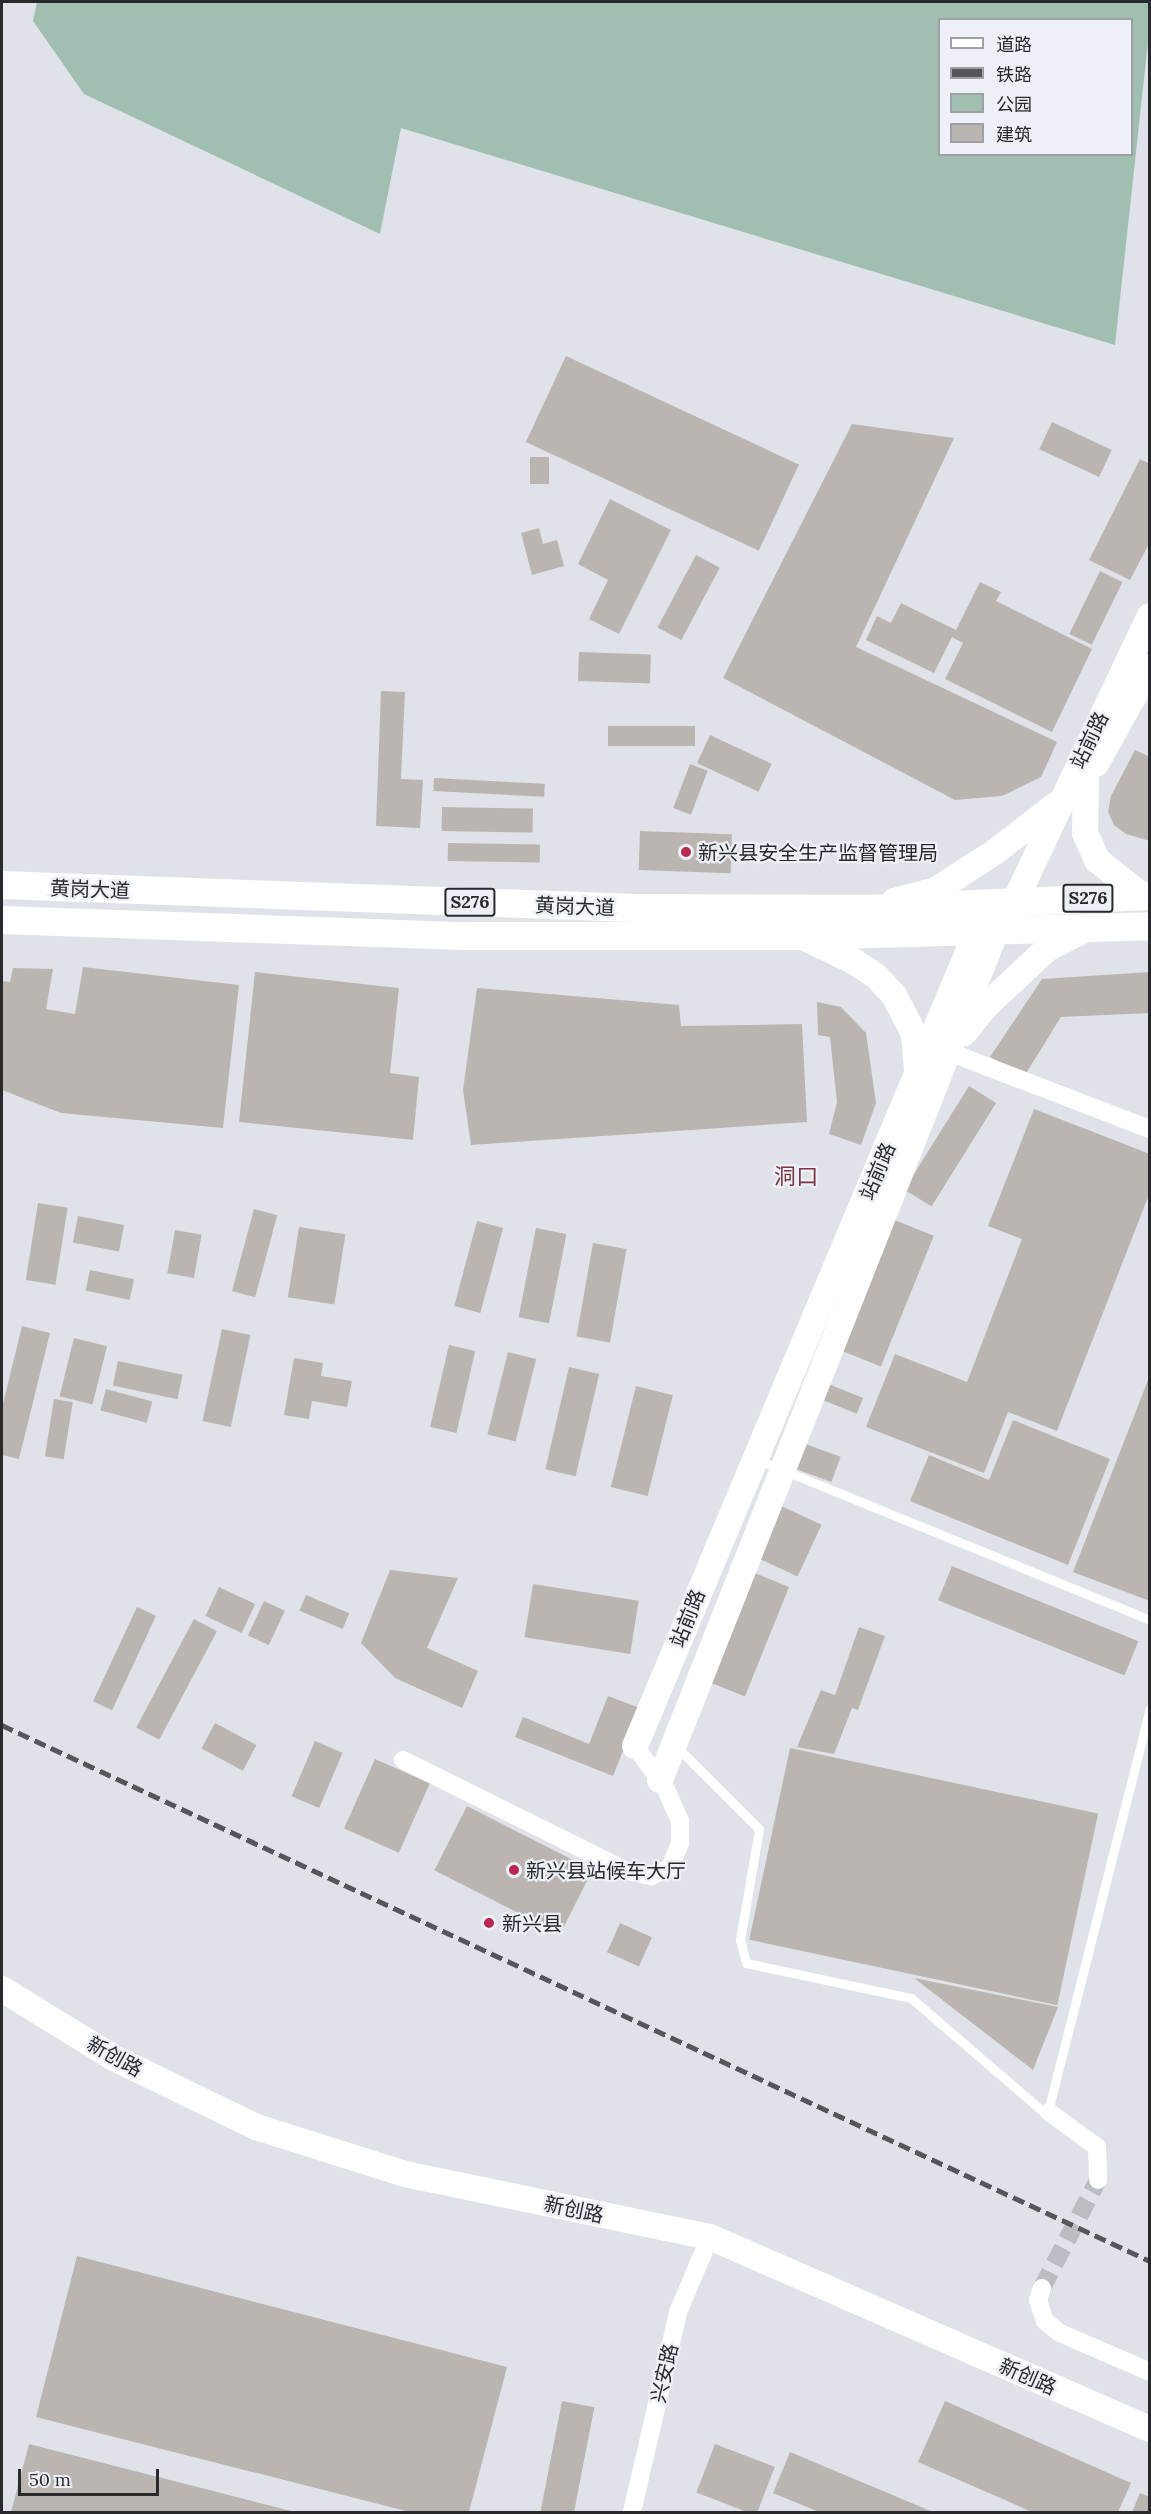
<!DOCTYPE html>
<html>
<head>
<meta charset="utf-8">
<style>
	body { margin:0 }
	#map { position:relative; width:1151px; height:2514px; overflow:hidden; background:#dfe3e9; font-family:Lora,"Noto Sans SC",serif }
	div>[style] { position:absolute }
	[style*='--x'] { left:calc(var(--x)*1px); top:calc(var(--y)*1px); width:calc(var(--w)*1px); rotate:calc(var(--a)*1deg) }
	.green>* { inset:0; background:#a1bfb0 }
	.building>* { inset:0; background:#bab5b0; transform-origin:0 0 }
	.street-tunnel>* { height:18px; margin-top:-9px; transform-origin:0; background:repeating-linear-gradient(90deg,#babec3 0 18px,transparent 0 27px) }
	.lane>* { height:9px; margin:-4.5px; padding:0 4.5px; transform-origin:4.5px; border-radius:4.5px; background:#fff }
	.street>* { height:18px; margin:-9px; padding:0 9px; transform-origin:9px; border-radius:9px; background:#fff }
	.secondary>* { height:26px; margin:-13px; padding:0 13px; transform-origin:13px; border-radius:13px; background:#fff }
	.primary>* { height:28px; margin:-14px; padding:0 14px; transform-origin:14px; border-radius:14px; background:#fff }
	.rail>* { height:4.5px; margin-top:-2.25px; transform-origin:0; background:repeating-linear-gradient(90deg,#54565a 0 12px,transparent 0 18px) }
	.dots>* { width:16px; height:16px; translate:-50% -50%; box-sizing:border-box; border:3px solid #edf0f6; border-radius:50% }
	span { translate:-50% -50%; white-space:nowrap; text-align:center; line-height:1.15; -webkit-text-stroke:4.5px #edf0f6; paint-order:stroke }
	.shield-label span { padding:2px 4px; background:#edf0f6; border:2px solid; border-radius:4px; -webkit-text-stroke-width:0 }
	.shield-label { font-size:18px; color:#28292c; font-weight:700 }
	.street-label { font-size:20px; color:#28292c }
	.poi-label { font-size:20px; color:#28292c }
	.left { translate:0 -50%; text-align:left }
	.quarter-label { font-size:22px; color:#7b3442 }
	.frame { position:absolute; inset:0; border:3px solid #28292c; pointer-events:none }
	.legend { position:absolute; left:938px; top:18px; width:195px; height:138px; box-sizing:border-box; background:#edf0f6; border:2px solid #9ea0a5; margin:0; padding:8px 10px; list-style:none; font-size:18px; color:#28292c }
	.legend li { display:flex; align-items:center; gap:12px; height:30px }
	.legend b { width:30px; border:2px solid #9ea0a5 }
	.scale { position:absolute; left:18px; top:2469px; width:141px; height:27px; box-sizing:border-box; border:3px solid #28292c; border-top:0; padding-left:8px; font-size:18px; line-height:21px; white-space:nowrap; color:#28292c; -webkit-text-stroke:4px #edf0f6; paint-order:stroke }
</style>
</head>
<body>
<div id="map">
	<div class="green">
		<i style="clip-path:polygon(evenodd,37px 2px,1149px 2px,1149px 33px,1115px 345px,401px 128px,380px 234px,84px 94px,33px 21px,37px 2px,940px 20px,1132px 20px,1132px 154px,940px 154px,940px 20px)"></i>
	</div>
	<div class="building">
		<i style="left:566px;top:356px;width:257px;height:95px;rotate:25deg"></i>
		<i style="left:1052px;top:422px;width:66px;height:30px;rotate:25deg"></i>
		<i style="clip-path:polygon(852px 424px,954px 438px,856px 647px,1057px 742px,1041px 777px,1002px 796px,955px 800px,723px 678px)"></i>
		<i style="left:530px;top:457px;width:19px;height:27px"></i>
		<i style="clip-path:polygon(1140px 459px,1150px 464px,1150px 542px,1130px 580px,1089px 560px)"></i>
		<i style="clip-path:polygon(610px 499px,671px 530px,619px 634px,589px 619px,608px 580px,578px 564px)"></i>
		<i style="clip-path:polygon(539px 528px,543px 544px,557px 540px,564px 566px,532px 575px,521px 533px)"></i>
		<i style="left:696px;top:555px;width:27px;height:82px;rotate:28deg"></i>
		<i style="left:1100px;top:571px;width:25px;height:70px;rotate:26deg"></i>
		<i style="clip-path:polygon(980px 582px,1001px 592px,996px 601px,1092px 649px,1052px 732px,945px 679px,963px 643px,952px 637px,934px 673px,866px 640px,877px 616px,891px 623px,901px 603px,956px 630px)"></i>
		<i style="left:579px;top:652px;width:72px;height:29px;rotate:2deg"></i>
		<i style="clip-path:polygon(381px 691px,405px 692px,401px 779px,423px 780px,420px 828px,376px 826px)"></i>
		<i style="left:695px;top:726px;width:20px;height:87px;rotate:90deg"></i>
		<i style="left:710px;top:735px;width:68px;height:31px;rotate:25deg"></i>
		<i style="clip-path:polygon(1135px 750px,1150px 757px,1150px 841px,1126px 834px,1114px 825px,1108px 812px,1111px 796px)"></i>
		<i style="left:690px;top:764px;width:19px;height:47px;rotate:21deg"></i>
		<i style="left:434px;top:778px;width:111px;height:13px;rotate:3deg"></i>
		<i style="left:442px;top:807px;width:91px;height:24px;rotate:1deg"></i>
		<i style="left:640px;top:831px;width:92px;height:39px;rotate:2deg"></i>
		<i style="left:448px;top:843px;width:92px;height:18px;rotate:1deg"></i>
		<i style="clip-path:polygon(83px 967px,239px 985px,223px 1128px,61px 1113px,2px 1090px,2px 981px,10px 982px,13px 968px,53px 969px,46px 1009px,75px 1014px)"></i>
		<i style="clip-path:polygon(255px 972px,399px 988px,390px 1073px,419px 1077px,413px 1140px,239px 1122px)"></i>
		<i style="clip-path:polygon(1150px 972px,1150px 1013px,1061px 1017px,1025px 1075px,990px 1057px,1042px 979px)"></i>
		<i style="clip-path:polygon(477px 988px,679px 1005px,681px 1026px,802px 1024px,807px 1122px,471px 1145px,463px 1090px)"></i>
		<i style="clip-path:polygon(817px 1002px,841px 1007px,866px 1033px,876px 1103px,861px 1145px,829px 1134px,837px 1102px,830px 1037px,818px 1035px)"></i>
		<i style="left:969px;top:1086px;width:32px;height:122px;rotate:32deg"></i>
		<i style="clip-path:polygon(1034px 1109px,1150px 1154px,1150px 1192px,1057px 1431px,1008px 1412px,984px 1473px,866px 1427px,895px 1354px,967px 1382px,1022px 1239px,988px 1226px)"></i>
		<i style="left:38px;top:1203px;width:30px;height:78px;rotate:9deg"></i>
		<i style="left:254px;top:1209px;width:24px;height:85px;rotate:15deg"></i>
		<i style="left:78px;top:1216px;width:47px;height:27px;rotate:11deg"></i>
		<i style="left:892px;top:1219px;width:45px;height:141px;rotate:22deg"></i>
		<i style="left:477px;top:1221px;width:27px;height:88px;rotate:15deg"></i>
		<i style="left:299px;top:1227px;width:47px;height:71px;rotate:9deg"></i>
		<i style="left:536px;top:1228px;width:31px;height:91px;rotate:11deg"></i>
		<i style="left:175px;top:1230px;width:27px;height:44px;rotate:10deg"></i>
		<i style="left:593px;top:1243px;width:34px;height:95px;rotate:10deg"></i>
		<i style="left:90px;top:1270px;width:45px;height:21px;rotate:12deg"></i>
		<i style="clip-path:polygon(22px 1326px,50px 1333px,19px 1459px,2px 1455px,2px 1408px)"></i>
		<i style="left:222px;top:1329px;width:29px;height:94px;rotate:12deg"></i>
		<i style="left:74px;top:1338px;width:34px;height:60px;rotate:14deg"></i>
		<i style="left:449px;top:1345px;width:27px;height:84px;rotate:13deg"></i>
		<i style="left:508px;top:1352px;width:29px;height:85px;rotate:14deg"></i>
		<i style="clip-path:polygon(294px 1358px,323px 1363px,321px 1376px,352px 1381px,347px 1407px,312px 1401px,309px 1419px,284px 1415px)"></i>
		<i style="left:118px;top:1361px;width:66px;height:25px;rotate:12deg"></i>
		<i style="left:569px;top:1367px;width:31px;height:105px;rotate:13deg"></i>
		<i style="clip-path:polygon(1150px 1375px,1150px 1601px,1073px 1572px)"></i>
		<i style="left:826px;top:1383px;width:40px;height:17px;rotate:22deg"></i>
		<i style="left:636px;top:1386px;width:38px;height:104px;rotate:14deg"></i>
		<i style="left:106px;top:1389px;width:48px;height:22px;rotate:15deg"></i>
		<i style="left:54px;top:1399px;width:19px;height:58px;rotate:9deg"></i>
		<i style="clip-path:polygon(1013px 1420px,1110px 1459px,1068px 1565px,910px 1501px,929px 1455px,989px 1480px)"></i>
		<i style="left:803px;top:1443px;width:40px;height:27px;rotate:20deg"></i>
		<i style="left:779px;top:1505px;width:47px;height:57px;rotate:25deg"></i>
		<i style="left:952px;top:1566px;width:201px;height:37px;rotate:22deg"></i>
		<i style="clip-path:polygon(390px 1570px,458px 1578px,427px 1648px,478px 1671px,462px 1708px,395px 1678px,361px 1643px)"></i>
		<i style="left:752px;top:1572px;width:40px;height:118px;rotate:22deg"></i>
		<i style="left:533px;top:1584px;width:107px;height:54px;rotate:9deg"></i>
		<i style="left:219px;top:1587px;width:40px;height:32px;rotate:25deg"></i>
		<i style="left:306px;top:1595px;width:47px;height:17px;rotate:23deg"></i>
		<i style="left:264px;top:1601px;width:23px;height:38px;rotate:25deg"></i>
		<i style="left:137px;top:1607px;width:21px;height:104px;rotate:25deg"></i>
		<i style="left:194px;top:1619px;width:26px;height:123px;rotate:28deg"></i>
		<i style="clip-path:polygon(859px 1627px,885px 1636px,858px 1710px,852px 1708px,834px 1754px,797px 1747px,821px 1690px,835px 1695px)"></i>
		<i style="clip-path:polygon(608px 1696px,640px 1708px,613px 1776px,515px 1737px,523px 1717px,589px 1744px)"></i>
		<i style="left:215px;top:1723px;width:47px;height:29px;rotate:28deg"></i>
		<i style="left:315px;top:1741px;width:30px;height:60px;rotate:23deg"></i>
		<i style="left:790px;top:1748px;width:315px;height:196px;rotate:12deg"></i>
		<i style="left:375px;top:1759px;width:60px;height:76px;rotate:24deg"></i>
		<i style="left:467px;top:1806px;width:141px;height:72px;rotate:27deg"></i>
		<i style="left:620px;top:1923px;width:35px;height:32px;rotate:24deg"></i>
		<i style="clip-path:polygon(914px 1978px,1058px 2007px,1033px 2070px)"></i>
		<i style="clip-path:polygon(77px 2256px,507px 2367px,469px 2512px,410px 2512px,36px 2417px)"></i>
		<i style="left:562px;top:2401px;width:33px;height:113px;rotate:11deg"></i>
		<i style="clip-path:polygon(945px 2401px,1131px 2483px,1118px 2512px,1032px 2512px,918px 2462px)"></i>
		<i style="clip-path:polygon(29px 2444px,295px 2512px,11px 2512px)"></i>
		<i style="left:715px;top:2444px;width:64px;height:52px;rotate:21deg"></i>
		<i style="clip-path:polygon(790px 2452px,933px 2512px,819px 2512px,773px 2493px)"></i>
		<i style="clip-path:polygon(1140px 2493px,1150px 2497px,1150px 2512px,1132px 2512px)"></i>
	</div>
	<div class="street-tunnel">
		<i style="--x:1042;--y:2288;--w:122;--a:-62.6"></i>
	</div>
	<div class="lane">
		<i style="--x:756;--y:1459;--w:426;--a:22.2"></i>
		<i style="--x:676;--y:1746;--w:117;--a:45"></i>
		<i style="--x:759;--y:1829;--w:113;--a:99.7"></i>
		<i style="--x:740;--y:1940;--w:24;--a:75"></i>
		<i style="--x:746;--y:1963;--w:169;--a:12"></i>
		<i style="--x:911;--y:1998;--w:179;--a:40.7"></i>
		<i style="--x:1047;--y:2115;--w:419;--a:-75.8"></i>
	</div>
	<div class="street">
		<i style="--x:949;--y:1052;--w:215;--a:21"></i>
		<i style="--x:403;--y:1760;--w:250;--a:26.4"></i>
		<i style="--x:627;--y:1871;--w:25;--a:12"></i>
		<i style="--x:651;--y:1876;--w:21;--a:-23"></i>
		<i style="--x:670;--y:1868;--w:27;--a:-68"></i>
		<i style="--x:680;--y:1843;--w:22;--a:-90"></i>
		<i style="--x:680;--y:1821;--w:35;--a:-114"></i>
		<i style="--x:666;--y:1789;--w:53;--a:-125.8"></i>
		<i style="--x:1049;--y:2112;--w:59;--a:36.1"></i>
		<i style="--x:1097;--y:2147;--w:33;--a:88"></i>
		<i style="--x:1042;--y:2288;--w:13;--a:108"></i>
		<i style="--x:1038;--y:2300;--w:22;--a:72"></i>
		<i style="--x:1045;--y:2321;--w:19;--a:39"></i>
		<i style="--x:1060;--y:2333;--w:98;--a:23.4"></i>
		<i style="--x:632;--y:2512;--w:205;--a:-77"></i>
		<i style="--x:678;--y:2312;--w:82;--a:-66.9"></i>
	</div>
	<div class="secondary">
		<i style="--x:1096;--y:764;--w:111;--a:-60.9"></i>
		<i style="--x:1086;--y:781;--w:52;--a:91.1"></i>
		<i style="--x:1085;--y:833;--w:30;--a:66"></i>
		<i style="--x:1097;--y:860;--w:58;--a:38.7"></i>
		<i style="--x:894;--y:901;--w:43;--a:-14.7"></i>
		<i style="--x:936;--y:890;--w:72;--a:-33"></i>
		<i style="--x:996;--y:851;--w:77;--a:-37.6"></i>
		<i style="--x:801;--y:936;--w:60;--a:25.7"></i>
		<i style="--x:855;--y:962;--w:25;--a:34"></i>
		<i style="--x:876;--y:976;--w:26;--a:47"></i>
		<i style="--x:894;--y:995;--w:44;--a:62.9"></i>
		<i style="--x:914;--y:1034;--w:36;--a:85"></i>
		<i style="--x:964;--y:1033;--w:36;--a:-51"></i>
		<i style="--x:987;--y:1005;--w:82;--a:-43"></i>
		<i style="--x:1047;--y:949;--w:46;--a:-27.1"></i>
		<i style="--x:635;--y:1746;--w:884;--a:-67.24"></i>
		<i style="--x:977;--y:931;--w:48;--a:-38.3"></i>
		<i style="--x:1015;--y:901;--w:315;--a:-64.7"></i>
		<i style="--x:660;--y:1780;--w:913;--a:-68.41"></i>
		<i style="--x:996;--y:931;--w:18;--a:-41"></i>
		<i style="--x:2;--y:1989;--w:129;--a:31.7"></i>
		<i style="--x:112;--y:2057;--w:160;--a:25.9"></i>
		<i style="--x:256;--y:2127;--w:156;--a:17.5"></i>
		<i style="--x:405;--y:2174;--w:311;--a:11.7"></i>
		<i style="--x:710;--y:2237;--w:480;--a:23.6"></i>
	</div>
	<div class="primary">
		<i style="--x:2;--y:885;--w:632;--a:2.08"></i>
		<i style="--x:634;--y:908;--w:231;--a:0.2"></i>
		<i style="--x:865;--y:909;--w:285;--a:-2.6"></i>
		<i style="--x:2;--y:920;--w:469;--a:2"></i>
		<i style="--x:471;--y:936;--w:330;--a:0"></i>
		<i style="--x:801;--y:936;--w:349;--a:-1.6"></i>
	</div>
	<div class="rail">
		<i style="--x:2;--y:1725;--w:1267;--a:25.03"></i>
	</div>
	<div class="dots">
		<i style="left:686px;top:852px;background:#b82851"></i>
		<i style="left:514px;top:1870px;background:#b82851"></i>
		<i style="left:489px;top:1923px;background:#b82851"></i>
	</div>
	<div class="shield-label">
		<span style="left:1088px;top:898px">S276</span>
		<span style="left:470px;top:902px">S276</span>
	</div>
	<div class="street-label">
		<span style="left:1089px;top:740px;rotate:-64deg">站前路</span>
		<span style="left:90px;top:889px;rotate:2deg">黄岗大道</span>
		<span style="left:575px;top:906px;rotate:2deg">黄岗大道</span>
		<span style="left:877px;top:1171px;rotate:-67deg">站前路</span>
		<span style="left:687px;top:1618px;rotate:-68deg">站前路</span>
		<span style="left:115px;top:2056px;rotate:29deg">新创路</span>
		<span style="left:574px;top:2209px;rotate:12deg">新创路</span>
		<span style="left:664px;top:2373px;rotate:-77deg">兴安路</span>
		<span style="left:1028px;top:2376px;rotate:24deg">新创路</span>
	</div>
	<div class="poi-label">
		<span class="left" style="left:698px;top:852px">新兴县安全生产监督管理局</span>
		<span class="left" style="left:526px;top:1870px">新兴县站候车大厅</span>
		<span class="left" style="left:502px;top:1923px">新兴县</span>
	</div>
	<div class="quarter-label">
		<span style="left:796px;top:1177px">洞口</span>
	</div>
	<div class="frame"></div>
	<ul class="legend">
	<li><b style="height:8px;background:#fff"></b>道路</li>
	<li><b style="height:8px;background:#54565a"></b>铁路</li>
	<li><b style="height:16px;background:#a1bfb0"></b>公园</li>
	<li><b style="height:16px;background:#bab5b0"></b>建筑</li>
	</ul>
	<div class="scale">50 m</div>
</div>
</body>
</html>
